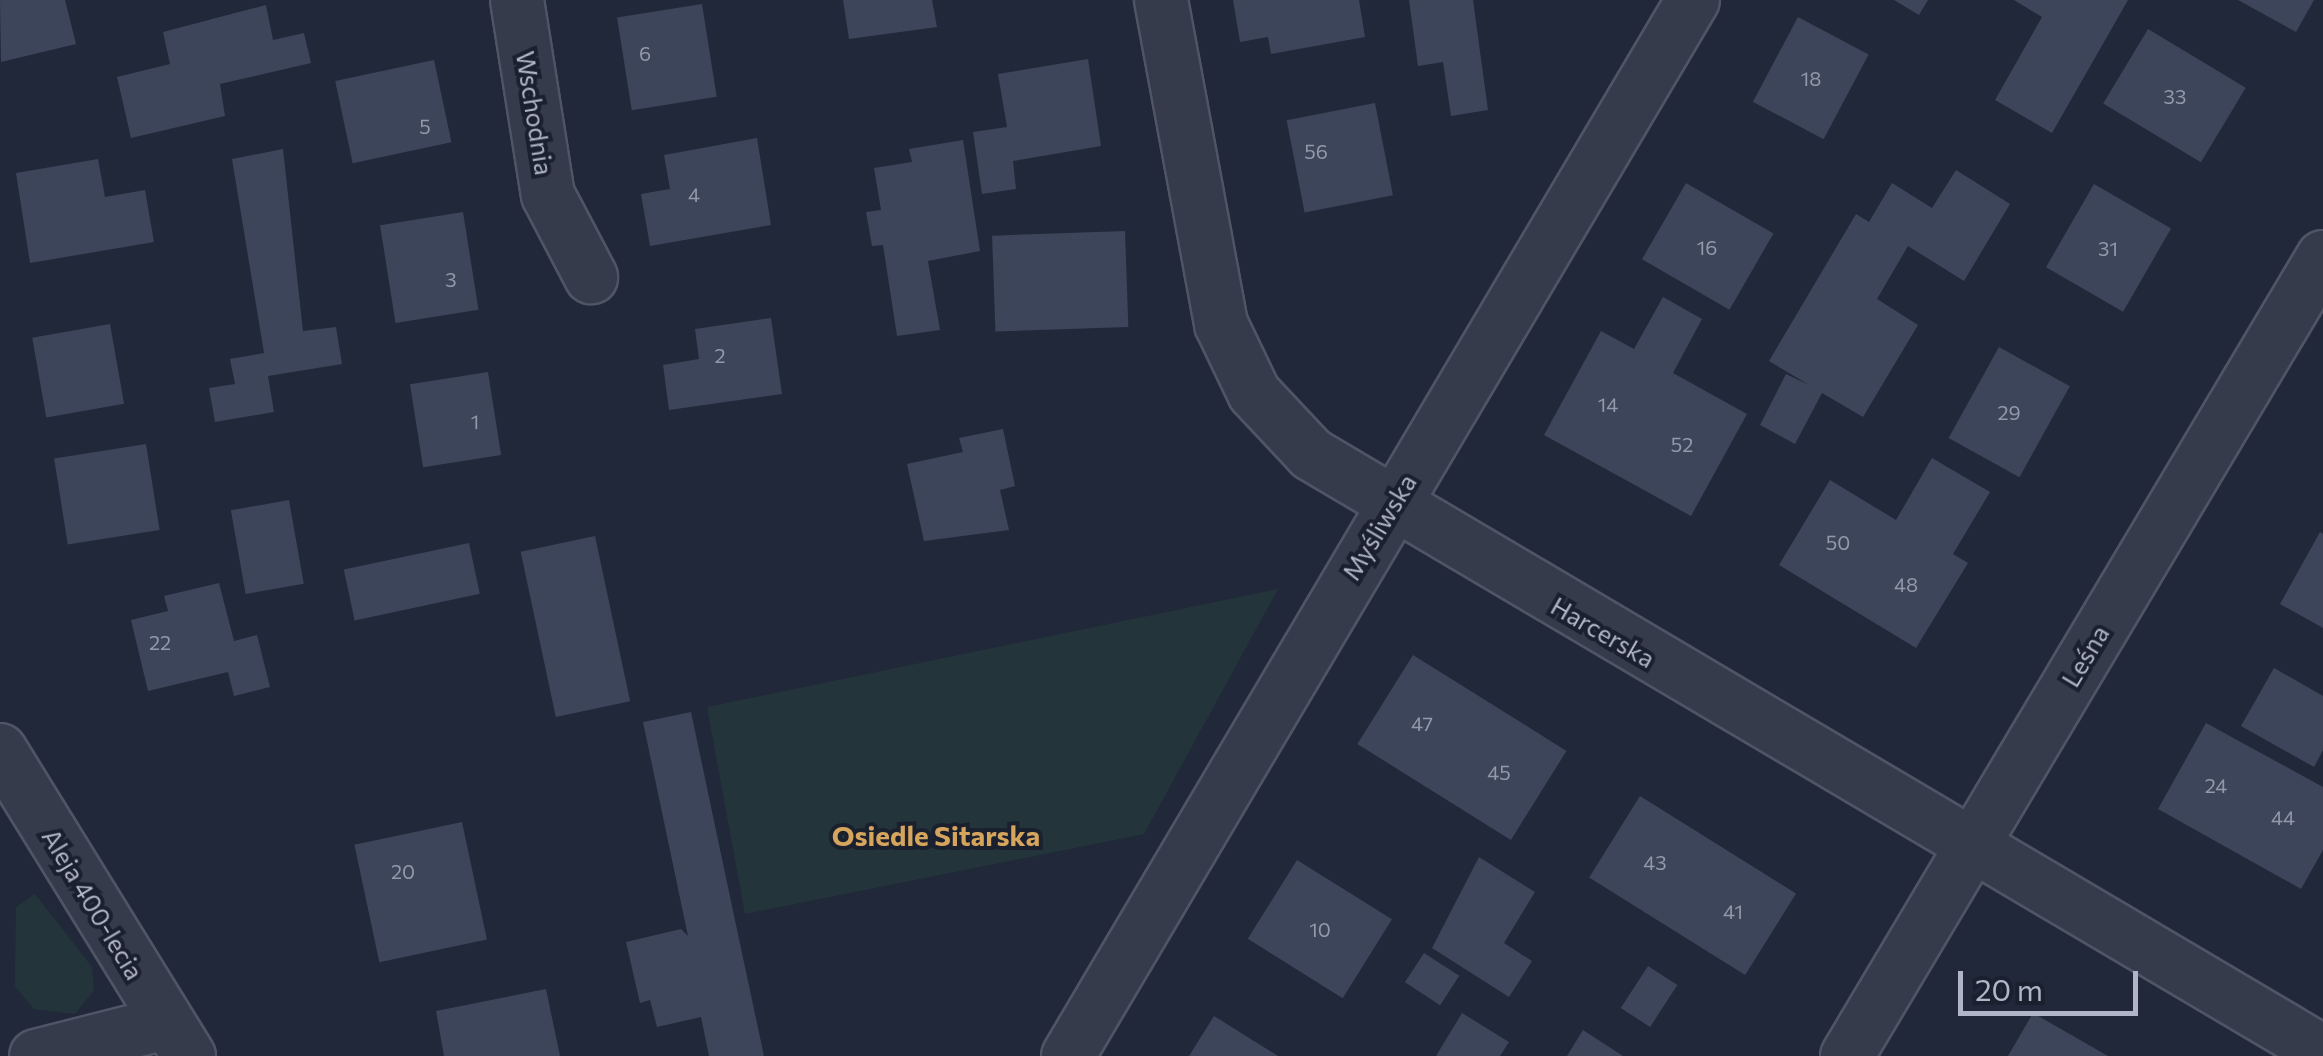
<!DOCTYPE html>
<html>
<head>
<meta charset="utf-8">
<style>
	body { margin:0 }
	#map { position:relative; width:2323px; height:1056px; overflow:hidden; background:#21283a; font-family:Commissioner,sans-serif }
	div>[style] { position:absolute }
	[style*='--x'] { left:calc(var(--x)*1px); top:calc(var(--y)*1px); width:calc(var(--w)*1px); rotate:calc(var(--a)*1deg) }
	.green>* { inset:0; background:#23353b }
	.building>* { inset:0; background:#3d455a; transform-origin:0 0 }
	.roads { filter:drop-shadow(2px 0 #505565) drop-shadow(-2px 0 #505565) drop-shadow(0 2px #505565) drop-shadow(0 -2px #505565) }
	.minor>* { height:52px; margin:-26px; padding:0 26px; transform-origin:26px; border-radius:26px; background:#353b4b }
	span { translate:-50% -50%; white-space:nowrap; text-align:center; line-height:1.15; -webkit-text-stroke:8px #1b202f; paint-order:stroke }
	.number-label { font-size:20px; color:#9399ac }
	.number-label span { -webkit-text-stroke-width:0 }
	.street-label { font-size:25px; color:#b0b5c7 }
	.neighbourhood-label { font-size:28px; color:#d5a45d; font-weight:700 }
	.scale { position:absolute; left:1958px; top:971px; width:180px; height:45px; box-sizing:border-box; border:5px solid #b0b5c7; border-top:0; padding-left:12px; font-size:30px; line-height:35px; white-space:nowrap; color:#b0b5c7; -webkit-text-stroke:8px #1b202f; paint-order:stroke }
</style>
</head>
<body>
<div id="map">
	<div class="green">
		<i style="clip-path:polygon(1278px 589px,1144px 834px,745px 914px,707px 707px)"></i>
		<i style="clip-path:polygon(35px 894px,92px 967px,94px 990px,75px 1014px,34px 1009px,15px 986px,16px 907px)"></i>
	</div>
	<div class="building">
		<i style="clip-path:polygon(0 0,65px 0,76px 44px,1px 62px)"></i>
		<i style="clip-path:polygon(843px 0,932px 0,937px 27px,849px 39px)"></i>
		<i style="clip-path:polygon(1233px 0,1359px 0,1365px 37px,1271px 54px,1268px 37px,1240px 42px)"></i>
		<i style="clip-path:polygon(1409px 0,1473px 0,1488px 110px,1451px 116px,1443px 62px,1418px 66px)"></i>
		<i style="clip-path:polygon(1894px 0,1928px 0,1919px 15px)"></i>
		<i style="clip-path:polygon(2014px 0,2128px 0,2052px 133px,1995px 100px,2042px 17px)"></i>
		<i style="clip-path:polygon(2238px 0,2314px 0,2296px 32px)"></i>
		<i style="left:702px;top:4px;width:94px;height:86px;rotate:81deg"></i>
		<i style="clip-path:polygon(266px 5px,273px 40px,304px 33px,311px 63px,220px 84px,225px 116px,131px 138px,117px 77px,170px 64px,163px 32px)"></i>
		<i style="left:1798px;top:17px;width:80px;height:96px;rotate:28deg"></i>
		<i style="left:2148px;top:29px;width:114px;height:87px;rotate:31deg"></i>
		<i style="clip-path:polygon(1088px 59px,1101px 146px,1013px 161px,1016px 189px,982px 194px,973px 132px,1007px 127px,998px 74px)"></i>
		<i style="left:434px;top:60px;width:84px;height:101px;rotate:78deg"></i>
		<i style="left:1375px;top:103px;width:94px;height:90px;rotate:79deg"></i>
		<i style="clip-path:polygon(757px 138px,771px 225px,650px 246px,641px 194px,670px 189px,664px 155px)"></i>
		<i style="clip-path:polygon(963px 140px,980px 251px,928px 261px,940px 330px,897px 336px,883px 245px,872px 246px,866px 212px,881px 210px,874px 168px,912px 162px,909px 149px)"></i>
		<i style="clip-path:polygon(283px 149px,303px 331px,336px 327px,342px 364px,268px 376px,274px 412px,215px 422px,209px 388px,235px 384px,230px 359px,264px 353px,232px 159px)"></i>
		<i style="clip-path:polygon(98px 159px,105px 197px,145px 190px,154px 242px,30px 263px,16px 173px)"></i>
		<i style="clip-path:polygon(1956px 170px,2010px 204px,1964px 281px,1908px 246px,1877px 299px,1918px 325px,1863px 417px,1822px 393px,1795px 444px,1760px 425px,1786px 374px,1809px 385px,1769px 361px,1856px 214px,1869px 222px,1892px 183px,1932px 208px)"></i>
		<i style="left:1686px;top:183px;width:101px;height:88px;rotate:30deg"></i>
		<i style="left:2094px;top:184px;width:89px;height:96px;rotate:30deg"></i>
		<i style="left:463px;top:212px;width:99px;height:84px;rotate:81deg"></i>
		<i style="left:1125px;top:231px;width:96px;height:133px;rotate:88deg"></i>
		<i style="clip-path:polygon(1663px 297px,1702px 319px,1673px 373px,1747px 414px,1691px 516px,1544px 435px,1601px 331px,1634px 349px)"></i>
		<i style="clip-path:polygon(771px 318px,782px 394px,669px 410px,663px 365px,699px 359px,695px 329px)"></i>
		<i style="left:110px;top:324px;width:81px;height:79px;rotate:80deg"></i>
		<i style="left:1999px;top:347px;width:81px;height:104px;rotate:29deg"></i>
		<i style="left:488px;top:372px;width:84px;height:79px;rotate:81deg"></i>
		<i style="clip-path:polygon(1003px 429px,1015px 486px,1000px 490px,1009px 530px,924px 541px,907px 464px,963px 452px,959px 438px)"></i>
		<i style="left:146px;top:444px;width:87px;height:93px;rotate:81deg"></i>
		<i style="clip-path:polygon(1932px 458px,1990px 492px,1953px 554px,1968px 563px,1916px 648px,1779px 565px,1830px 480px,1896px 520px)"></i>
		<i style="left:289px;top:500px;width:85px;height:59px;rotate:80deg"></i>
		<i style="clip-path:polygon(2320px 532px,2323px 534px,2323px 628px,2280px 604px)"></i>
		<i style="left:595px;top:536px;width:169px;height:76px;rotate:78deg"></i>
		<i style="left:469px;top:543px;width:52px;height:128px;rotate:78deg"></i>
		<i style="clip-path:polygon(219px 583px,234px 641px,257px 635px,270px 687px,234px 696px,228px 672px,148px 691px,131px 620px,168px 611px,164px 596px)"></i>
		<i style="left:1413px;top:655px;width:181px;height:105px;rotate:32deg"></i>
		<i style="clip-path:polygon(2274px 668px,2323px 696px,2323px 750px,2314px 767px,2241px 726px)"></i>
		<i style="clip-path:polygon(691px 712px,736px 925px,764px 1056px,709px 1056px,701px 1017px,657px 1027px,650px 1000px,640px 1003px,626px 942px,681px 929px,688px 936px,643px 722px)"></i>
		<i style="clip-path:polygon(2206px 723px,2323px 787px,2323px 850px,2301px 889px,2158px 809px)"></i>
		<i style="left:1640px;top:796px;width:184px;height:96px;rotate:32deg"></i>
		<i style="left:462px;top:822px;width:120px;height:110px;rotate:78deg"></i>
		<i style="clip-path:polygon(1479px 857px,1535px 892px,1504px 943px,1532px 961px,1509px 997px,1432px 948px)"></i>
		<i style="left:1297px;top:860px;width:112px;height:93px;rotate:32deg"></i>
		<i style="left:1424px;top:953px;width:42px;height:35px;rotate:33deg"></i>
		<i style="left:1648px;top:966px;width:35px;height:50px;rotate:33deg"></i>
		<i style="clip-path:polygon(546px 989px,560px 1056px,444px 1056px,436px 1011px)"></i>
		<i style="clip-path:polygon(1462px 1013px,1509px 1042px,1500px 1056px,1436px 1056px)"></i>
		<i style="clip-path:polygon(2033px 1013px,2108px 1056px,2008px 1056px)"></i>
		<i style="clip-path:polygon(1214px 1016px,1278px 1056px,1189px 1056px)"></i>
		<i style="clip-path:polygon(1583px 1030px,1623px 1056px,1567px 1056px)"></i>
	</div>
	<div class="roads">
		<div class="minor">
			<i style="--x:517;--y:0;--w:197;--a:81"></i>
			<i style="--x:548;--y:195;--w:93;--a:62.3"></i>
			<i style="--x:1161;--y:0;--w:330;--a:79.5"></i>
			<i style="--x:1221;--y:324;--w:76;--a:64.4"></i>
			<i style="--x:1254;--y:393;--w:83;--a:46.9"></i>
			<i style="--x:1311;--y:454;--w:1175;--a:30.58"></i>
			<i style="--x:0;--y:750;--w:360;--a:58.3"></i>
			<i style="--x:36;--y:1056;--w:133;--a:-14.3"></i>
			<i style="--x:1068;--y:1056;--w:1227;--a:-59.38"></i>
			<i style="--x:1847;--y:1056;--w:930;--a:-59.22"></i>
		</div>
	</div>
	<div class="number-label">
		<span style="left:645px;top:53px">6</span>
		<span style="left:1811px;top:78px">18</span>
		<span style="left:2175px;top:96px">33</span>
		<span style="left:425px;top:126px">5</span>
		<span style="left:1316px;top:151px">56</span>
		<span style="left:694px;top:194px">4</span>
		<span style="left:1707px;top:247px">16</span>
		<span style="left:2108px;top:248px">31</span>
		<span style="left:451px;top:279px">3</span>
		<span style="left:720px;top:355px">2</span>
		<span style="left:1608px;top:404px">14</span>
		<span style="left:2009px;top:412px">29</span>
		<span style="left:475px;top:421px">1</span>
		<span style="left:1682px;top:444px">52</span>
		<span style="left:1838px;top:542px">50</span>
		<span style="left:1906px;top:584px">48</span>
		<span style="left:160px;top:642px">22</span>
		<span style="left:1422px;top:723px">47</span>
		<span style="left:1499px;top:772px">45</span>
		<span style="left:2216px;top:785px">24</span>
		<span style="left:2283px;top:817px">44</span>
		<span style="left:1655px;top:862px">43</span>
		<span style="left:403px;top:871px">20</span>
		<span style="left:1733px;top:911px">41</span>
		<span style="left:1320px;top:929px">10</span>
	</div>
	<div class="street-label">
		<span style="left:535px;top:113px;rotate:81deg">Wschodnia</span>
		<span style="left:1379px;top:527px;rotate:-59deg">Myśliwska</span>
		<span style="left:1603px;top:632px;rotate:30deg">Harcerska</span>
		<span style="left:2085px;top:656px;rotate:-59deg">Leśna</span>
		<span style="left:93px;top:904px;rotate:59deg">Aleja 400-lecia</span>
	</div>
	<div class="neighbourhood-label">
		<span style="left:936px;top:835px">Osiedle Sitarska</span>
	</div>
	<div class="scale">20 m</div>
</div>
</body>
</html>
